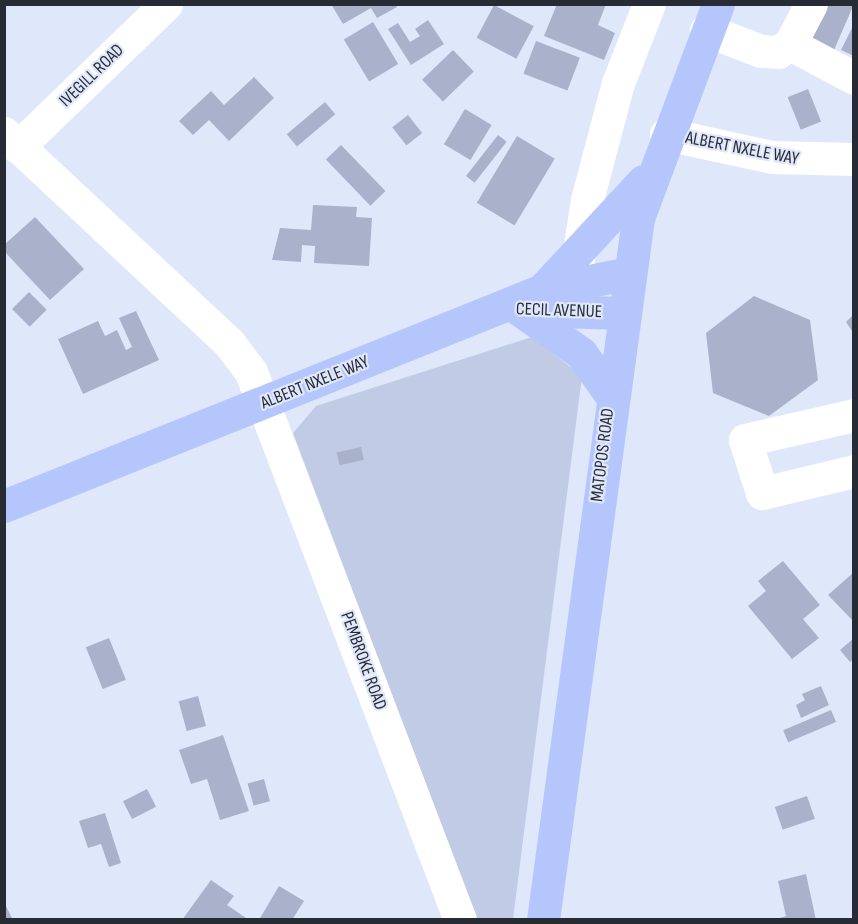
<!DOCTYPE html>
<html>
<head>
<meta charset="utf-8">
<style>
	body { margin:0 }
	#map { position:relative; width:858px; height:924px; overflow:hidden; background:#dfe7fb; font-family:"Sofia Sans Condensed",sans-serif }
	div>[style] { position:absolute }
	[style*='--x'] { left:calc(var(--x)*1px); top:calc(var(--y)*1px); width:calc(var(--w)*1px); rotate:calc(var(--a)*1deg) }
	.green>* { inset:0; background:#c1cbe5 }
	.building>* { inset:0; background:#aab2cb; transform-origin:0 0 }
	.minor>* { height:33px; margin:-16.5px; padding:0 16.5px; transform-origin:16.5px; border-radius:16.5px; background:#fff }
	.major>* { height:33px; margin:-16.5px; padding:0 16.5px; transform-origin:16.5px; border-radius:16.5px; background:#b5c6fd }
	span { translate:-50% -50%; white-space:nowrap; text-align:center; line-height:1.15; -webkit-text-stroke:4.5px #dfe7fb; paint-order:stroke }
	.street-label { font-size:18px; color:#272b34 }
	.frame { position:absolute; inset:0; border:6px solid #272b34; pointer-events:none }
</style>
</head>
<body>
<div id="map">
	<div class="green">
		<i style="clip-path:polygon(532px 337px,582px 376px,513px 919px,477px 919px,293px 433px,316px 406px)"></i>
	</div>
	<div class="building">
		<i style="clip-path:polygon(331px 4px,395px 4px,397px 7px,377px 18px,371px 8px,343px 24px)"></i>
		<i style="clip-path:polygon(557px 4px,606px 4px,598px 25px,615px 33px,604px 60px,544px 36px)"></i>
		<i style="clip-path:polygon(824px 4px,854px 4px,834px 50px,808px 37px)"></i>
		<i style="left:494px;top:5px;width:45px;height:37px;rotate:28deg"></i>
		<i style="clip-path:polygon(428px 20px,444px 44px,411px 65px,388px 29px,398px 23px,410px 42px,420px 36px,415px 29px)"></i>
		<i style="left:373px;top:22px;width:49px;height:34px;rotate:59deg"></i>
		<i style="clip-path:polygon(854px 24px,854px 56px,841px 50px)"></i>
		<i style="left:536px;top:41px;width:47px;height:35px;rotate:21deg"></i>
		<i style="left:453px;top:50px;width:30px;height:43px;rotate:46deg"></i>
		<i style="clip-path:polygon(254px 77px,274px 98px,229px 141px,209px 120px,193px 135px,179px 121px,211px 91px,224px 105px)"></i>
		<i style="left:808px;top:89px;width:35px;height:22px;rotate:68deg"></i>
		<i style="left:325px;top:102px;width:16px;height:50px;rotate:50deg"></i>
		<i style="left:465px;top:109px;width:31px;height:41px;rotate:31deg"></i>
		<i style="left:408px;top:115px;width:23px;height:20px;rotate:52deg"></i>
		<i style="left:498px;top:135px;width:11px;height:52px;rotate:38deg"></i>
		<i style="left:517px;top:136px;width:44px;height:78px;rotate:31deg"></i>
		<i style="left:341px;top:145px;width:64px;height:21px;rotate:46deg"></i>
		<i style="clip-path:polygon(313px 205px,357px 207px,356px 217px,372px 218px,369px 266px,314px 263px,315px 246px,302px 245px,301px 262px,272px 260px,280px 228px,311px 230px)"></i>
		<i style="clip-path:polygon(35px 217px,84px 269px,50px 300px,4px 251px,4px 245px)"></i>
		<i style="left:29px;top:292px;width:25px;height:24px;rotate:45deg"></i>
		<i style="clip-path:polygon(754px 296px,810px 320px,818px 380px,769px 416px,713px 393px,706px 333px)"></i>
		<i style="clip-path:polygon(136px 311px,159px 360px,83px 394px,58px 339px,98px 321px,105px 336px,117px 330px,126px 350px,132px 347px,119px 318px)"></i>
		<i style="clip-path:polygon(854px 314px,854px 334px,846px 322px)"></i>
		<i style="left:361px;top:447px;width:13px;height:25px;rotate:77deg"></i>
		<i style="clip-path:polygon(783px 561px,820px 605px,803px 619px,819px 638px,792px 659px,748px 606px,766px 591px,758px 581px)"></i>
		<i style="clip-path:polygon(854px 572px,854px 622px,828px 595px)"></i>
		<i style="left:109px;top:638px;width:45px;height:25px;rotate:68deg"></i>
		<i style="clip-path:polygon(854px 638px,854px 659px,850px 662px,840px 650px)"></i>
		<i style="clip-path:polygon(821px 686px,829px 705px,801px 718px,796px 705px,805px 700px,802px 694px)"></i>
		<i style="left:198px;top:696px;width:31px;height:20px;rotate:75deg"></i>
		<i style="left:831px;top:710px;width:13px;height:52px;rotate:67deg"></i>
		<i style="clip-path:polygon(223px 735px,249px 811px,220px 820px,207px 779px,191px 784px,179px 750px)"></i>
		<i style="left:264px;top:779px;width:23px;height:17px;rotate:75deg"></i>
		<i style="left:147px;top:789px;width:20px;height:27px;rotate:63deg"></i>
		<i style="left:807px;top:796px;width:24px;height:34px;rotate:71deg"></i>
		<i style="clip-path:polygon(105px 813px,121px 863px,109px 867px,101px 844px,88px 848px,79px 821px)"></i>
		<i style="clip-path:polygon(806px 874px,816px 920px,774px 920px,786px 916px,778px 881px)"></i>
		<i style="clip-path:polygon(211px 880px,234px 896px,227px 905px,249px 920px,182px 920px)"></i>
		<i style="clip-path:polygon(279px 886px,304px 901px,292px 920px,259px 920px)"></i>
		<i style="clip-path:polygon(4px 902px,13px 920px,4px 920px)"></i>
	</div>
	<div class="minor">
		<i style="--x:706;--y:30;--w:59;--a:20.9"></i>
		<i style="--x:761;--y:51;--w:17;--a:3"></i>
		<i style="--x:778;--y:52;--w:14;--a:-34"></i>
		<i style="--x:790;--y:44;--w:45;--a:-62.3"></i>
		<i style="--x:790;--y:44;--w:72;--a:28"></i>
		<i style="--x:4;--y:133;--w:309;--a:43"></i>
		<i style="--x:230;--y:344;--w:35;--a:53"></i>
		<i style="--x:251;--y:372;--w:587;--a:69.12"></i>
		<i style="--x:666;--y:134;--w:108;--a:12.2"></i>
		<i style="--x:772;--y:157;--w:82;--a:1.4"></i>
		<i style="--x:18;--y:147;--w:206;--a:-44"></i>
		<i style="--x:577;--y:265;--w:66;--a:-81.3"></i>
		<i style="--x:587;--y:200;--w:121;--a:-75.2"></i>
		<i style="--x:618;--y:83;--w:85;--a:-68.6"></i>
		<i style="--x:854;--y:415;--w:112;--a:167.1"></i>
		<i style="--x:745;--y:440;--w:56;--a:72.2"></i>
		<i style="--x:762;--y:493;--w:95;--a:-13.4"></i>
	</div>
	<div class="major">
		<i style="--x:544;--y:288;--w:146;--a:-47.2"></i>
		<i style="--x:520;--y:310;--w:75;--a:35.2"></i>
		<i style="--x:581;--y:353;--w:52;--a:54.5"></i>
		<i style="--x:523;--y:310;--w:99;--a:1.7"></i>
		<i style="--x:4;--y:506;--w:578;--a:-21.86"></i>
		<i style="--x:540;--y:291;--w:91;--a:-11.4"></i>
		<i style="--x:543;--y:920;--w:708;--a:-82.29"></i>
		<i style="--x:638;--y:218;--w:228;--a:-69.5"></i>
	</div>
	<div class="street-label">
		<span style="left:92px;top:76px;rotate:-44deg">IVEGILL ROAD</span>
		<span style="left:742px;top:149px;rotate:11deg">ALBERT NXELE WAY</span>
		<span style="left:559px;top:311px;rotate:2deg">CECIL AVENUE</span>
		<span style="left:315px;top:383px;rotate:-22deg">ALBERT NXELE WAY</span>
		<span style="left:603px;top:455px;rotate:-83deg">MATOPOS ROAD</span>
		<span style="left:363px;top:661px;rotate:70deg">PEMBROKE ROAD</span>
	</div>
	<div class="frame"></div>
</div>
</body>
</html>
